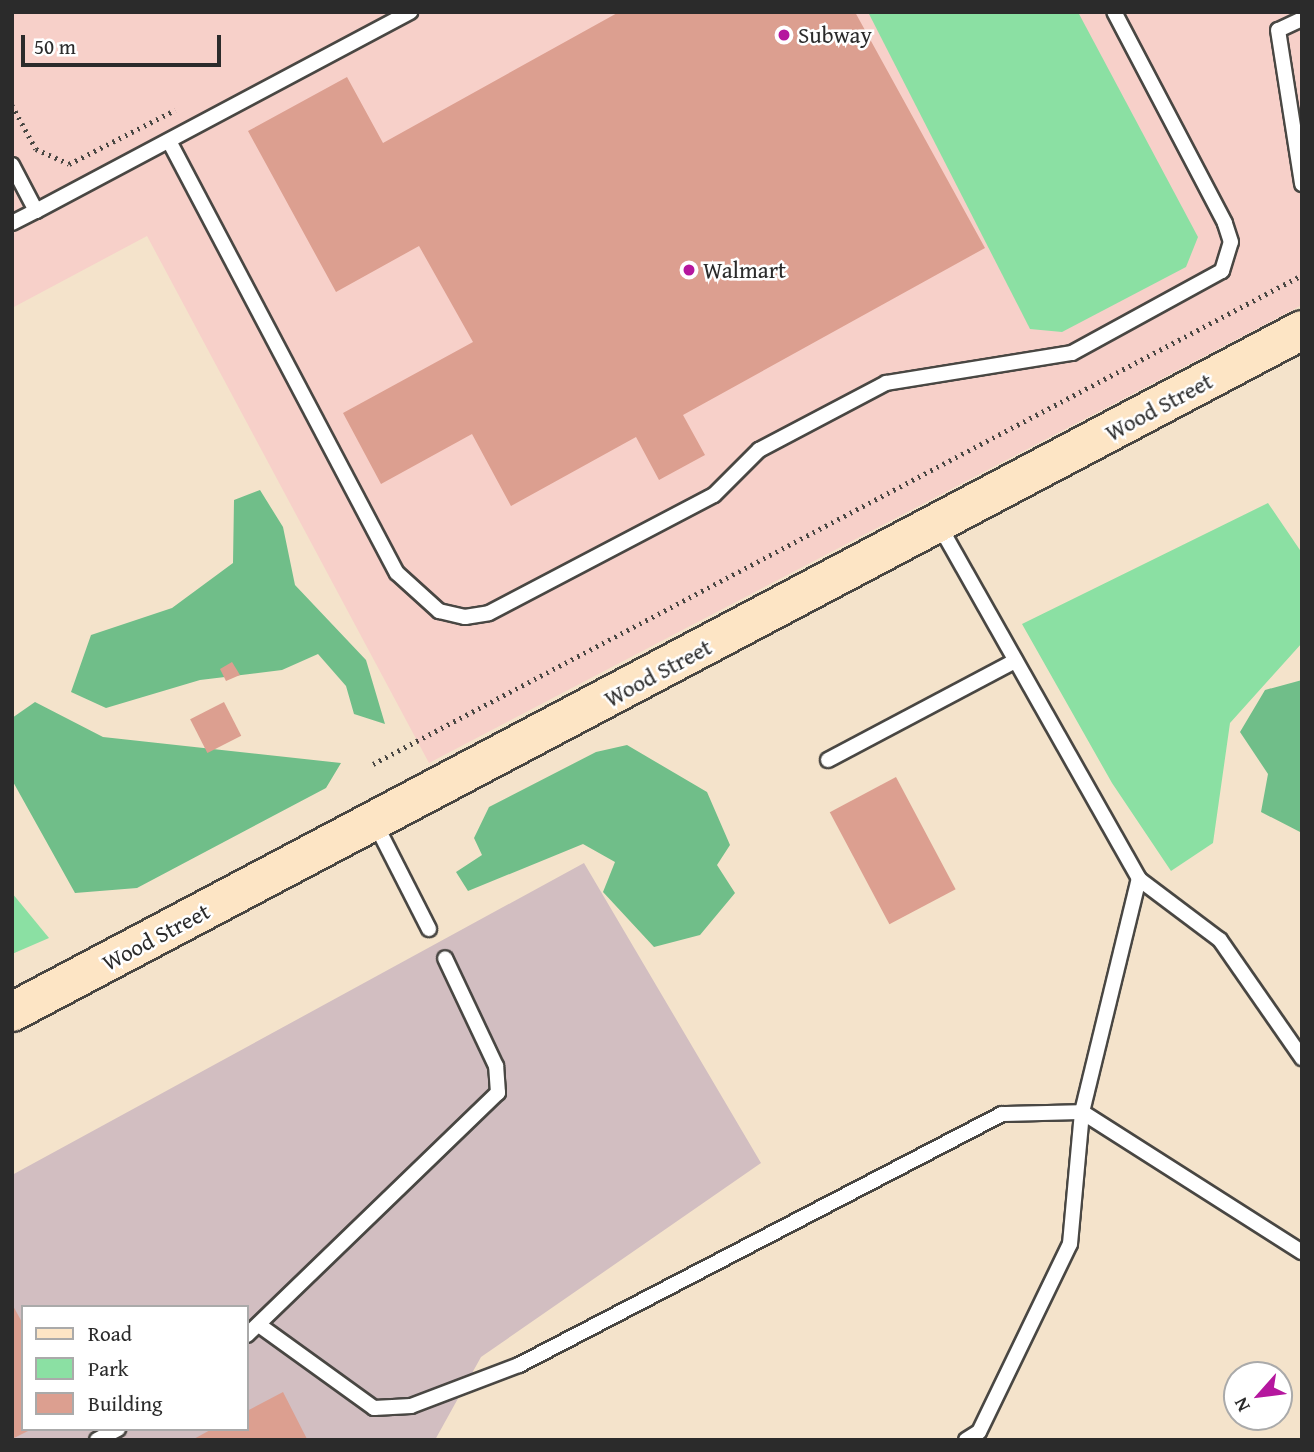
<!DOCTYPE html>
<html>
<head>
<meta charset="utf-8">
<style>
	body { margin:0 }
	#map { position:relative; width:1314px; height:1452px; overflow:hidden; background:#f4e3cb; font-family:"Gentium Book Plus",serif }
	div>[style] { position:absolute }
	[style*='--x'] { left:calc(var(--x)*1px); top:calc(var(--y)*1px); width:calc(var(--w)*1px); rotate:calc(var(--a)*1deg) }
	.built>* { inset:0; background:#f7d0c9 }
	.industrial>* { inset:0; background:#d2bec1 }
	.green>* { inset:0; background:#8be0a3 }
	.forest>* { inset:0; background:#70be89 }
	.building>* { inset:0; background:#dc9f90; transform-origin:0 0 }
	.path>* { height:4.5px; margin-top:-2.25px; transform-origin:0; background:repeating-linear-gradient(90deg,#494743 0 2px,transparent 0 7px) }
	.roads { filter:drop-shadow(2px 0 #494743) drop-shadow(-2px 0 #494743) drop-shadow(0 2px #494743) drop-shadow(0 -2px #494743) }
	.lane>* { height:14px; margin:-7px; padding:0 7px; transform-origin:7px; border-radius:7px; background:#fff }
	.secondary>* { height:38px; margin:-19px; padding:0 19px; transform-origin:19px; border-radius:19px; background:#fde5c5 }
	.dots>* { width:19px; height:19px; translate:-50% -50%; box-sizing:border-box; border:4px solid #fff; border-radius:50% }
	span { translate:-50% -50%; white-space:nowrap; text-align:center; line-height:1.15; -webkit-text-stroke:5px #fff; paint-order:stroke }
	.poi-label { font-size:23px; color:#2b2b2b }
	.left { translate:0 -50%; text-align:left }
	.street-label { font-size:23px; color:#2b2b2b }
	.frame { position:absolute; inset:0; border:14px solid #2b2b2b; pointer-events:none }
	.legend { position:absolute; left:21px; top:1305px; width:228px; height:126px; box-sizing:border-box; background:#fff; border:2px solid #aaa; margin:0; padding:9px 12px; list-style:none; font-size:21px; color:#2b2b2b }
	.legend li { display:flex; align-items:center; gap:14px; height:35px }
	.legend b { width:35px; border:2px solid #aaa }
	.north { position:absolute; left:1223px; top:1361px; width:70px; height:70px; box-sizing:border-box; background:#fff; border:2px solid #aaa; border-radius:50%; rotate:242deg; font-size:19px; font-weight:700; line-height:28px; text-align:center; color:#2b2b2b }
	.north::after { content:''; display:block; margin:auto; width:24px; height:32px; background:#b5179e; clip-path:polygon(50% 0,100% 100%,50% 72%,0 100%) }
	.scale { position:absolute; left:21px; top:35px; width:200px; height:32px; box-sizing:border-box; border:4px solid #2b2b2b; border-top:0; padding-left:9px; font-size:21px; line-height:24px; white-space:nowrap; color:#2b2b2b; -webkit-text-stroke:5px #fff; paint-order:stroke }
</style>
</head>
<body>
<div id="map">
	<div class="built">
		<i style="clip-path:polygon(12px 12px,1302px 12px,1302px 305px,429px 763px,147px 236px,12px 308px)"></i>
	</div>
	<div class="industrial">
		<i style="clip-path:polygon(evenodd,584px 863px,761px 1163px,481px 1357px,435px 1440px,12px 1440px,12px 1175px,584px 863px,23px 1307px,247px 1307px,247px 1429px,23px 1429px,23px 1307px)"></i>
	</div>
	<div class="green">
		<i style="clip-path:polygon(868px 12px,1078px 12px,1198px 237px,1186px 267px,1062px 332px,1030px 329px)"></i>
		<i style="clip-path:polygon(1268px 503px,1302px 553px,1302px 643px,1230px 723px,1213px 843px,1171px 871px,1112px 783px,1022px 624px)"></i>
		<i style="clip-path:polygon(12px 893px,49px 938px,12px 954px)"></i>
	</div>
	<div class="forest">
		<i style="clip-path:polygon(260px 490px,283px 527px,295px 585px,366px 660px,385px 724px,354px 714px,346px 686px,318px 654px,282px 670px,200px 680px,106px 708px,71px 692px,91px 635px,172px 608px,233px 563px,234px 500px)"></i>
		<i style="clip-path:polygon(1302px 680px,1302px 833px,1261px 812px,1268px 774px,1240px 732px,1265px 690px)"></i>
		<i style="clip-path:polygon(35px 702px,103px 737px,341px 763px,326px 788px,137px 888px,75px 893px,12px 780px,12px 718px)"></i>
		<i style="clip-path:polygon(627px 745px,707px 792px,730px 845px,717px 865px,735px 893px,700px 935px,654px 947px,603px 892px,615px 862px,583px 844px,468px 891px,456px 872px,482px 855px,474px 838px,489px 807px,596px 752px)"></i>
	</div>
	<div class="building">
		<i style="clip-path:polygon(619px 12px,855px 12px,985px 248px,683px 415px,705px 455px,659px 480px,636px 437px,511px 506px,472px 434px,381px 484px,343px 413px,473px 342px,419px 246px,336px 292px,248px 131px,347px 77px,383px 143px)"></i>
		<i style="clip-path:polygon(232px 662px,240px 675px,226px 681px,220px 669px)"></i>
		<i style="left:224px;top:702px;width:38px;height:38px;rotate:63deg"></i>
		<i style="left:896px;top:777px;width:127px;height:75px;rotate:62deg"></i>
		<i style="clip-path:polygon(12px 1304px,23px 1324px,23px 1429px,32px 1429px,12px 1439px)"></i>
		<i style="clip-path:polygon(283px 1392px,307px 1439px,192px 1440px,212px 1429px,247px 1429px,247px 1411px)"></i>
	</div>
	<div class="path">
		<i style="--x:12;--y:105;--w:50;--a:61.4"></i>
		<i style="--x:36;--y:149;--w:36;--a:24"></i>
		<i style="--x:69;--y:164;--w:119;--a:-27"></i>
		<i style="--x:373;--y:764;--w:1050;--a:-27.76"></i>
	</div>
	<div class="roads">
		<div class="lane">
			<i style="--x:1302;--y:19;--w:26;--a:155"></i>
			<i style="--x:1278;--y:30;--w:156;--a:81.1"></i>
			<i style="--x:169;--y:141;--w:488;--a:62.2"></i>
			<i style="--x:397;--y:573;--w:57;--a:42.1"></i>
			<i style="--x:439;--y:611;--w:27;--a:13"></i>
			<i style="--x:465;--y:617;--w:24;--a:-9"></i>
			<i style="--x:489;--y:613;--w:254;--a:-27.7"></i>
			<i style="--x:714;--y:495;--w:64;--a:-45"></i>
			<i style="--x:759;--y:450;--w:144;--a:-27.8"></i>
			<i style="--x:886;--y:383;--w:188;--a:-9.2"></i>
			<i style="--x:1072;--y:353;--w:171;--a:-28.7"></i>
			<i style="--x:1222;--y:271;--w:30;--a:-73"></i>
			<i style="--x:1231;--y:242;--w:20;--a:-108"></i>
			<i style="--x:1225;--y:223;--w:238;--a:-117.7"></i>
			<i style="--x:12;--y:165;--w:52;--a:62.4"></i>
			<i style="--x:36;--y:211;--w:424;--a:-28"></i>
			<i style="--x:12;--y:223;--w:27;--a:-27"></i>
			<i style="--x:939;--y:525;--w:407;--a:60.5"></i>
			<i style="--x:1139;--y:879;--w:101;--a:37"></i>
			<i style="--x:1220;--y:940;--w:144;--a:55.2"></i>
			<i style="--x:828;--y:760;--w:212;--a:-27.9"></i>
			<i style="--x:375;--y:823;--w:119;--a:63"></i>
			<i style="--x:259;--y:1325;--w:142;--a:35.8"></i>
			<i style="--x:374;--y:1408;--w:37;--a:-3"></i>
			<i style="--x:411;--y:1406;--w:116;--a:-20.8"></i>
			<i style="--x:519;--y:1365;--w:544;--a:-27.46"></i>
			<i style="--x:1002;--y:1114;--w:80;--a:-1.4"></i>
			<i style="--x:1082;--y:1112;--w:240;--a:-76.3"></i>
			<i style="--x:247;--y:1335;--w:349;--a:-44"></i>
			<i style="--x:498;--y:1093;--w:27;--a:-94"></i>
			<i style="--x:496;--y:1066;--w:119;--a:-115.3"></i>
			<i style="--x:97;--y:1440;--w:24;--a:-28"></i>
			<i style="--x:966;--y:1440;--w:15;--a:-32"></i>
			<i style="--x:979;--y:1432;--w:209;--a:-64.2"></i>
			<i style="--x:1070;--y:1244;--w:133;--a:-84.8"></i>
			<i style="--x:1082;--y:1112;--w:261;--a:32.5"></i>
		</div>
		<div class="secondary">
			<i style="--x:12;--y:1012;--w:1459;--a:-27.86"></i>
		</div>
	</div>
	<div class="dots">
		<i style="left:784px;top:35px;background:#b5179e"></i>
		<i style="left:689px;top:270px;background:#b5179e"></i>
	</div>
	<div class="poi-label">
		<span class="left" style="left:798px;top:35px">Subway</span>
		<span class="left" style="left:703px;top:270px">Walmart</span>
	</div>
	<div class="street-label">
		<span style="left:1159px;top:407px;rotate:-28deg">Wood Street</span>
		<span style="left:658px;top:673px;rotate:-28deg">Wood Street</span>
		<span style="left:156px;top:937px;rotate:-28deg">Wood Street</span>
	</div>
	<div class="frame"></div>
	<ul class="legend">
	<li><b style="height:9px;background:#fde5c5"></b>Road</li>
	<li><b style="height:19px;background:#8be0a3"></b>Park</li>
	<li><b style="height:19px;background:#dc9f90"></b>Building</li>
	</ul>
	<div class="north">N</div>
	<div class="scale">50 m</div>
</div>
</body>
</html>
